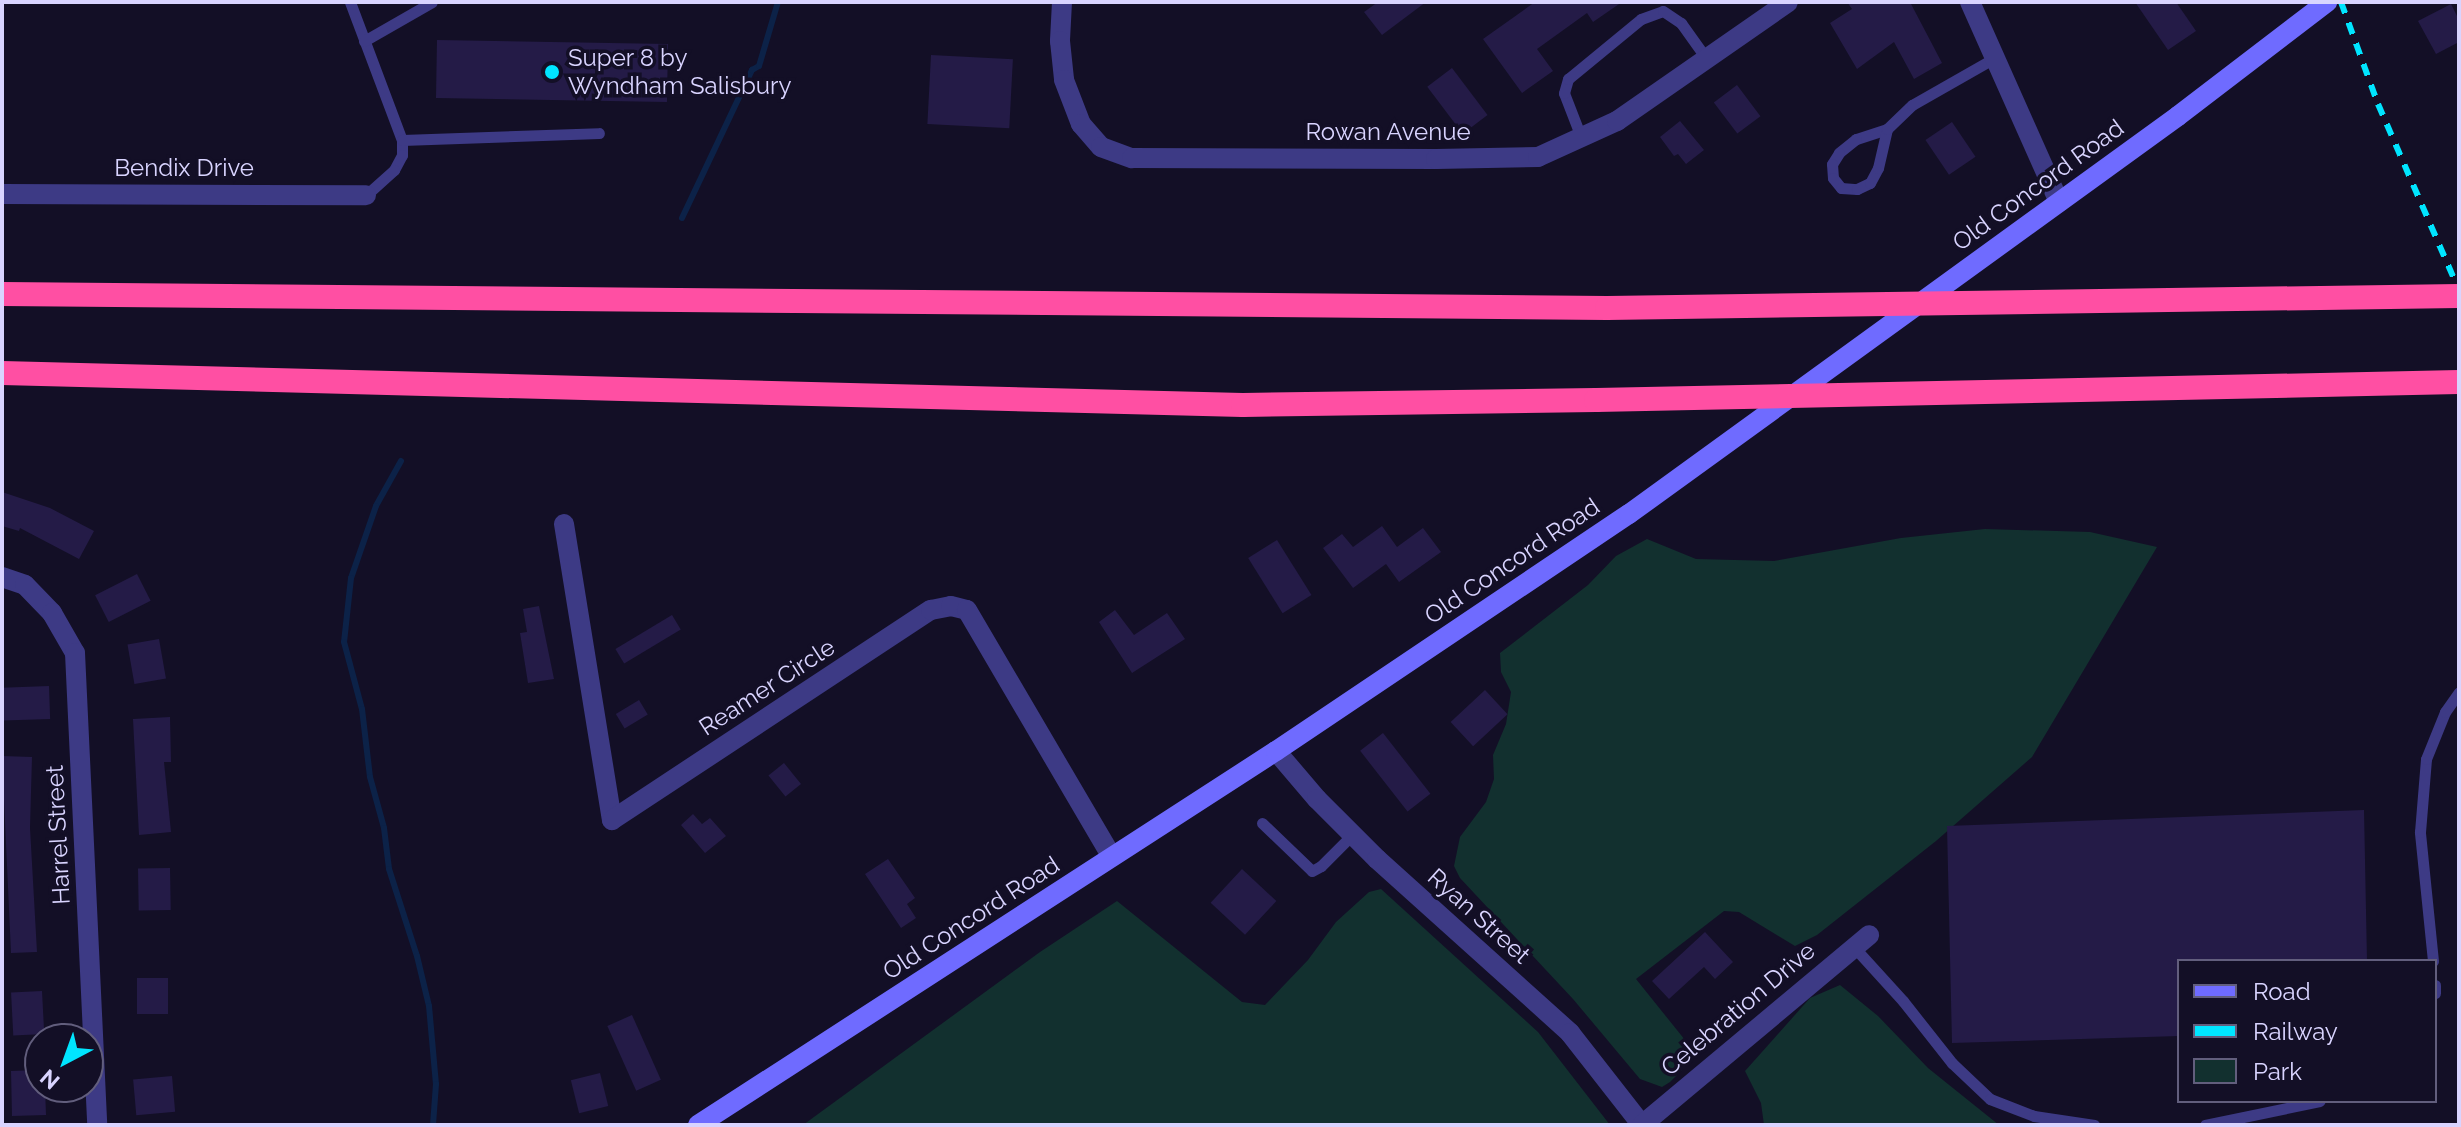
<!DOCTYPE html>
<html>
<head>
<meta charset="utf-8">
<style>
	body { margin:0 }
	#map { position:relative; width:2461px; height:1127px; overflow:hidden; background:#130f26; font-family:Raleway,sans-serif }
	div>[style] { position:absolute }
	[style*='--x'] { left:calc(var(--x)*1px); top:calc(var(--y)*1px); width:calc(var(--w)*1px); rotate:calc(var(--a)*1deg) }
	.green>* { inset:0; background:#12302f }
	.stream>* { height:6px; margin:-3px; padding:0 3px; transform-origin:3px; border-radius:3px; background:#0c2248 }
	.building>* { inset:0; background:#241b47; transform-origin:0 0 }
	.service>* { height:11px; margin:-5.5px; padding:0 5.5px; transform-origin:5.5px; border-radius:5.5px; background:#3d3a85 }
	.minor>* { height:20px; margin:-10px; padding:0 10px; transform-origin:10px; border-radius:10px; background:#3d3a85 }
	.tertiary>* { height:20px; margin:-10px; padding:0 10px; transform-origin:10px; border-radius:10px; background:#3d3a85 }
	.secondary>* { height:20px; margin:-10px; padding:0 10px; transform-origin:10px; border-radius:10px; background:#6f6bff }
	.motorway>* { height:24px; margin:-12px; padding:0 12px; transform-origin:12px; border-radius:12px; background:#ff4fa3 }
	.rail>* { height:6px; margin-top:-3px; transform-origin:0; background:repeating-linear-gradient(90deg,#00e5ff 0 12px,transparent 0 22px) }
	.motorway-bridge>* { height:24px; margin:-12px; padding:0 12px; transform-origin:12px; border-radius:12px; background:#ff4fa3 }
	.dots>* { width:22px; height:22px; translate:-50% -50%; box-sizing:border-box; border:4px solid #130f26; border-radius:50% }
	span { translate:-50% -50%; white-space:nowrap; text-align:center; line-height:1.15; -webkit-text-stroke:7px #130f26; paint-order:stroke }
	.poi-label { font-size:24px; color:#d9d4ff }
	.left { translate:0 -50%; text-align:left }
	.street-label { font-size:24px; color:#d9d4ff }
	.frame { position:absolute; inset:0; border:4px solid #d9d4ff; pointer-events:none }
	.legend { position:absolute; left:2177px; top:959px; width:260px; height:144px; box-sizing:border-box; background:#130f26; border:2px solid #625e7d; margin:0; padding:10px 14px; list-style:none; font-size:24px; color:#d9d4ff }
	.legend li { display:flex; align-items:center; gap:16px; height:40px }
	.legend b { width:40px; border:2px solid #625e7d }
	.north { position:absolute; left:24px; top:1023px; width:80px; height:80px; box-sizing:border-box; background:#130f26; border:2px solid #625e7d; border-radius:50%; rotate:221deg; font-size:22px; font-weight:700; line-height:32px; text-align:center; color:#d9d4ff }
	.north::after { content:''; display:block; margin:auto; width:28px; height:36px; background:#00e5ff; clip-path:polygon(50% 0,100% 100%,50% 72%,0 100%) }
</style>
</head>
<body>
<div id="map">
	<div class="green">
		<i style="clip-path:polygon(1985px 529px,2090px 532px,2157px 547px,2032px 757px,1936px 841px,1817px 935px,1795px 946px,1739px 912px,1724px 911px,1636px 979px,1685px 1040px,1682px 1070px,1670px 1082px,1662px 1087px,1640px 1079px,1573px 999px,1460px 878px,1454px 866px,1460px 837px,1486px 802px,1494px 779px,1493px 755px,1506px 724px,1511px 692px,1501px 672px,1500px 653px,1588px 585px,1616px 556px,1647px 539px,1696px 559px,1774px 561px,1901px 538px)"></i>
		<i style="clip-path:polygon(1381px 889px,1538px 1032px,1610px 1125px,803px 1125px,1040px 952px,1117px 901px,1242px 1002px,1265px 1005px,1308px 960px,1336px 922px,1369px 892px)"></i>
		<i style="clip-path:polygon(1840px 985px,1878px 1016px,1928px 1068px,1999px 1125px,1764px 1125px,1761px 1103px,1745px 1071px,1810px 998px)"></i>
	</div>
	<div class="stream">
		<i style="--x:682;--y:218;--w:164;--a:-64.7"></i>
		<i style="--x:752;--y:70;--w:8;--a:-30"></i>
		<i style="--x:759;--y:66;--w:67;--a:-73.5"></i>
		<i style="--x:401;--y:461;--w:51;--a:119.1"></i>
		<i style="--x:376;--y:506;--w:76;--a:109.1"></i>
		<i style="--x:351;--y:578;--w:64;--a:96.2"></i>
		<i style="--x:344;--y:642;--w:69;--a:75"></i>
		<i style="--x:362;--y:709;--w:68;--a:83.3"></i>
		<i style="--x:370;--y:777;--w:53;--a:74.6"></i>
		<i style="--x:384;--y:828;--w:41;--a:83"></i>
		<i style="--x:389;--y:869;--w:91;--a:72.2"></i>
		<i style="--x:417;--y:956;--w:51;--a:76.5"></i>
		<i style="--x:429;--y:1006;--w:78;--a:84.9"></i>
		<i style="--x:436;--y:1084;--w:41;--a:94.2"></i>
	</div>
	<div class="building">
		<i style="clip-path:polygon(1378px 2px,1426px 2px,1382px 35px,1364px 12px)"></i>
		<i style="clip-path:polygon(1535px 2px,1622px 2px,1593px 22px,1587px 13px,1537px 49px,1553px 71px,1522px 93px,1483px 39px)"></i>
		<i style="clip-path:polygon(1847px 2px,1910px 2px,1942px 63px,1914px 79px,1894px 42px,1857px 69px,1830px 23px,1852px 9px)"></i>
		<i style="clip-path:polygon(2135px 2px,2176px 2px,2196px 31px,2168px 50px)"></i>
		<i style="clip-path:polygon(2451px 4px,2459px 20px,2459px 42px,2436px 54px,2418px 21px)"></i>
		<i style="left:437px;top:40px;width:231px;height:58px;rotate:1deg"></i>
		<i style="left:931px;top:55px;width:82px;height:69px;rotate:3deg"></i>
		<i style="left:1452px;top:68px;width:59px;height:31px;rotate:53deg"></i>
		<i style="left:1737px;top:85px;width:39px;height:29px;rotate:53deg"></i>
		<i style="clip-path:polygon(1680px 121px,1704px 150px,1686px 164px,1678px 154px,1674px 156px,1660px 137px)"></i>
		<i style="left:1952px;top:122px;width:42px;height:32px;rotate:56deg"></i>
		<i style="clip-path:polygon(2px 492px,50px 508px,94px 531px,79px 559px,20px 528px,19px 531px,2px 526px)"></i>
		<i style="clip-path:polygon(1382px 526px,1397px 547px,1423px 528px,1441px 552px,1399px 582px,1386px 564px,1353px 588px,1323px 548px,1342px 534px,1353px 547px)"></i>
		<i style="left:1277px;top:540px;width:65px;height:34px;rotate:58deg"></i>
		<i style="left:137px;top:574px;width:30px;height:47px;rotate:63deg"></i>
		<i style="clip-path:polygon(539px 606px,554px 679px,528px 683px,520px 633px,527px 632px,523px 609px)"></i>
		<i style="clip-path:polygon(1115px 610px,1134px 635px,1167px 613px,1185px 639px,1132px 673px,1099px 622px)"></i>
		<i style="left:672px;top:615px;width:17px;height:66px;rotate:59deg"></i>
		<i style="left:159px;top:639px;width:40px;height:32px;rotate:80deg"></i>
		<i style="left:49px;top:686px;width:33px;height:47px;rotate:88deg"></i>
		<i style="left:1485px;top:690px;width:33px;height:47px;rotate:47deg"></i>
		<i style="left:639px;top:700px;width:17px;height:27px;rotate:59deg"></i>
		<i style="clip-path:polygon(170px 717px,171px 762px,164px 762px,171px 832px,139px 835px,133px 719px)"></i>
		<i style="left:1383px;top:733px;width:77px;height:29px;rotate:52deg"></i>
		<i style="clip-path:polygon(2px 756px,32px 757px,30px 828px,37px 952px,11px 953px)"></i>
		<i style="left:784px;top:763px;width:27px;height:20px;rotate:51deg"></i>
		<i style="clip-path:polygon(2364px 810px,2367px 961px,2179px 961px,2179px 1036px,1952px 1043px,1947px 826px)"></i>
		<i style="clip-path:polygon(693px 814px,702px 824px,710px 818px,726px 836px,705px 853px,681px 825px)"></i>
		<i style="clip-path:polygon(888px 859px,915px 898px,907px 904px,916px 918px,901px 928px,865px 874px)"></i>
		<i style="left:170px;top:868px;width:42px;height:32px;rotate:89deg"></i>
		<i style="left:1242px;top:869px;width:47px;height:46px;rotate:43deg"></i>
		<i style="clip-path:polygon(1705px 932px,1733px 962px,1715px 979px,1704px 967px,1669px 999px,1652px 981px)"></i>
		<i style="left:137px;top:978px;width:31px;height:36px"></i>
		<i style="left:42px;top:991px;width:43px;height:31px;rotate:87deg"></i>
		<i style="left:632px;top:1015px;width:71px;height:27px;rotate:66deg"></i>
		<i style="clip-path:polygon(40px 1070px,40px 1087px,45px 1087px,46px 1115px,12px 1116px,11px 1071px)"></i>
		<i style="left:600px;top:1073px;width:34px;height:30px;rotate:76deg"></i>
		<i style="left:172px;top:1076px;width:36px;height:39px;rotate:85deg"></i>
	</div>
	<div class="service">
		<i style="--x:350;--y:2;--w:147;--a:69.4"></i>
		<i style="--x:402;--y:140;--w:15;--a:90"></i>
		<i style="--x:402;--y:155;--w:17;--a:118"></i>
		<i style="--x:394;--y:170;--w:38;--a:138"></i>
		<i style="--x:364;--y:41;--w:78;--a:-29.8"></i>
		<i style="--x:1887;--y:129;--w:33;--a:162"></i>
		<i style="--x:1856;--y:139;--w:22;--a:141"></i>
		<i style="--x:1839;--y:153;--w:13;--a:122"></i>
		<i style="--x:1832;--y:164;--w:14;--a:86"></i>
		<i style="--x:1833;--y:178;--w:13;--a:51"></i>
		<i style="--x:1841;--y:188;--w:16;--a:4"></i>
		<i style="--x:1857;--y:189;--w:14;--a:-25"></i>
		<i style="--x:1870;--y:183;--w:17;--a:-62"></i>
		<i style="--x:1878;--y:168;--w:40;--a:-77"></i>
		<i style="--x:1887;--y:129;--w:35;--a:-44"></i>
		<i style="--x:1912;--y:105;--w:97;--a:-29.7"></i>
		<i style="--x:1581;--y:137;--w:47;--a:-111.1"></i>
		<i style="--x:1564;--y:93;--w:15;--a:-74"></i>
		<i style="--x:1568;--y:79;--w:94;--a:-39.4"></i>
		<i style="--x:1641;--y:19;--w:23;--a:-20"></i>
		<i style="--x:1663;--y:11;--w:22;--a:34"></i>
		<i style="--x:1681;--y:23;--w:43;--a:54.5"></i>
		<i style="--x:402;--y:140;--w:197;--a:-2"></i>
		<i style="--x:1262;--y:823;--w:69;--a:43.8"></i>
		<i style="--x:1312;--y:871;--w:10;--a:-29"></i>
		<i style="--x:1321;--y:866;--w:45;--a:-45"></i>
		<i style="--x:1853;--y:946;--w:74;--a:47.7"></i>
		<i style="--x:1903;--y:1001;--w:79;--a:51.7"></i>
		<i style="--x:1952;--y:1063;--w:52;--a:43.5"></i>
		<i style="--x:1990;--y:1099;--w:47;--a:21.1"></i>
		<i style="--x:2034;--y:1116;--w:61;--a:8.5"></i>
		<i style="--x:2433;--y:961;--w:130;--a:-95.8"></i>
		<i style="--x:2420;--y:832;--w:73;--a:-85.3"></i>
		<i style="--x:2426;--y:759;--w:51;--a:-68"></i>
		<i style="--x:2445;--y:712;--w:24;--a:-55"></i>
		<i style="--x:2435;--y:985;--w:8;--a:90"></i>
		<i style="--x:2205;--y:1125;--w:117;--a:-11.8"></i>
	</div>
	<div class="minor">
		<i style="--x:1062;--y:2;--w:39;--a:93"></i>
		<i style="--x:1060;--y:41;--w:39;--a:84"></i>
		<i style="--x:1064;--y:80;--w:47;--a:68.9"></i>
		<i style="--x:1081;--y:124;--w:30;--a:49"></i>
		<i style="--x:1101;--y:147;--w:33;--a:20"></i>
		<i style="--x:1132;--y:158;--w:304;--a:0.2"></i>
		<i style="--x:1436;--y:159;--w:102;--a:-1.1"></i>
		<i style="--x:1538;--y:157;--w:87;--a:-24.5"></i>
		<i style="--x:1617;--y:121;--w:208;--a:-34.8"></i>
		<i style="--x:2;--y:194;--w:364;--a:0.2"></i>
		<i style="--x:564;--y:524;--w:300;--a:80.8"></i>
		<i style="--x:612;--y:820;--w:382;--a:-33.4"></i>
		<i style="--x:931;--y:610;--w:20;--a:-11"></i>
		<i style="--x:951;--y:606;--w:16;--a:14"></i>
		<i style="--x:967;--y:610;--w:286;--a:59.6"></i>
		<i style="--x:2;--y:577;--w:24;--a:19"></i>
		<i style="--x:25;--y:585;--w:39;--a:46"></i>
		<i style="--x:52;--y:613;--w:46;--a:60.1"></i>
		<i style="--x:75;--y:653;--w:473;--a:87.3"></i>
		<i style="--x:1276;--y:751;--w:63;--a:49.5"></i>
		<i style="--x:1317;--y:799;--w:85;--a:45"></i>
		<i style="--x:1377;--y:859;--w:260;--a:42"></i>
		<i style="--x:1570;--y:1033;--w:117;--a:52"></i>
		<i style="--x:1642;--y:1125;--w:296;--a:-39.9"></i>
	</div>
	<div class="tertiary">
		<i style="--x:1970;--y:2;--w:219;--a:66"></i>
	</div>
	<div class="secondary">
		<i style="--x:698;--y:1125;--w:688;--a:-32.91"></i>
		<i style="--x:1276;--y:751;--w:425;--a:-33.9"></i>
		<i style="--x:1629;--y:514;--w:678;--a:-35.94"></i>
		<i style="--x:2178;--y:116;--w:188;--a:-37.4"></i>
	</div>
	<div class="motorway">
		<i style="--x:2;--y:294;--w:1605;--a:0.5"></i>
		<i style="--x:2;--y:373;--w:1241;--a:1.48"></i>
		<i style="--x:1243;--y:405;--w:353;--a:-0.8"></i>
	</div>
	<div class="rail">
		<i style="--x:2341;--y:2;--w:109;--a:70.1"></i>
		<i style="--x:2378;--y:104;--w:203;--a:66.5"></i>
	</div>
	<div class="motorway-bridge">
		<i style="--x:1607;--y:308;--w:852;--a:-0.81"></i>
		<i style="--x:1596;--y:400;--w:863;--a:-1.19"></i>
	</div>
	<div class="dots">
		<i style="left:552px;top:72px;background:#00e5ff"></i>
	</div>
	<div class="poi-label">
		<span class="left" style="left:568px;top:72px">Super 8 by<br>Wyndham Salisbury</span>
	</div>
	<div class="street-label">
		<span style="left:1388px;top:132px">Rowan Avenue</span>
		<span style="left:184px;top:168px">Bendix Drive</span>
		<span style="left:2038px;top:185px;rotate:-36deg">Old Concord Road</span>
		<span style="left:1512px;top:561px;rotate:-34deg">Old Concord Road</span>
		<span style="left:767px;top:687px;rotate:-33deg">Reamer Circle</span>
		<span style="left:58px;top:835px;rotate:-93deg">Harrel Street</span>
		<span style="left:1479px;top:916px;rotate:42deg">Ryan Street</span>
		<span style="left:971px;top:918px;rotate:-33deg">Old Concord Road</span>
		<span style="left:1738px;top:1009px;rotate:-40deg">Celebration Drive</span>
	</div>
	<div class="frame"></div>
	<ul class="legend">
	<li><b style="height:10px;background:#6f6bff"></b>Road</li>
	<li><b style="height:10px;background:#00e5ff"></b>Railway</li>
	<li><b style="height:22px;background:#12302f"></b>Park</li>
	</ul>
	<div class="north">N</div>
</div>
</body>
</html>
